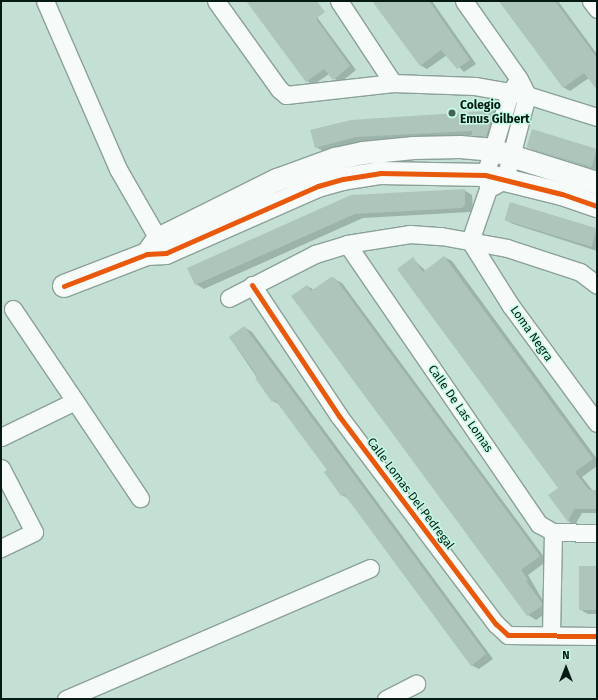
<!DOCTYPE html>
<html>
<head>
<meta charset="utf-8">
<style>
	body { margin:0 }
	#map { position:relative; width:598px; height:700px; overflow:hidden; background:#c4e0d5; font-family:"Fira Sans",sans-serif }
	div>[style] { position:absolute }
	[style*='--x'] { left:calc(var(--x)*1px); top:calc(var(--y)*1px); width:calc(var(--w)*1px); rotate:calc(var(--a)*1deg) }
	.shadow>* { inset:0; background:#0003 }
	.building>* { inset:0; background:#aec5bc; transform-origin:0 0 }
	.roads { filter:drop-shadow(1px 0 #8ba198) drop-shadow(-1px 0 #8ba198) drop-shadow(0 1px #8ba198) drop-shadow(0 -1px #8ba198) }
	.street>* { height:17px; margin:-8.5px; padding:0 8.5px; transform-origin:8.5px; border-radius:8.5px; background:#f6faf9 }
	.secondary>* { height:22px; margin:-11px; padding:0 11px; transform-origin:11px; border-radius:11px; background:#f6faf9 }
	.cycleway>* { height:5px; margin:-2.5px; padding:0 2.5px; transform-origin:2.5px; border-radius:2.5px; background:#e8590c }
	.dots>* { width:11px; height:11px; translate:-50% -50%; box-sizing:border-box; border:2px solid #c4fbe4; border-radius:50% }
	span { translate:-50% -50%; white-space:nowrap; text-align:center; line-height:1.15; -webkit-text-stroke:3px #c4fbe4; paint-order:stroke }
	.poi-label { font-size:12px; color:#051a13; font-weight:700 }
	.left { translate:0 -50%; text-align:left }
	.street-label { font-size:12px; color:#051a13 }
	.frame { position:absolute; inset:0; border:2px solid #051a13; pointer-events:none }
	.north { position:absolute; left:546px; top:648px; width:40px; height:40px; -webkit-text-stroke:3px #c4fbe4; paint-order:stroke; rotate:0deg; font-size:11px; font-weight:700; line-height:16px; text-align:center; color:#051a13 }
	.north::after { content:''; display:block; margin:auto; width:14px; height:18px; background:#051a13; clip-path:polygon(50% 0,100% 100%,50% 72%,0 100%) }
</style>
</head>
<body>
<div id="map">
	<div class="shadow">
		<i style="clip-path:polygon(247px 1px,305px 1px,356px 70px,340px 83px,329px 74px,313px 85px,307px 81px)"></i>
		<i style="clip-path:polygon(373px 1px,432px 1px,476px 64px,464px 72px,447px 55px,427px 69px,420px 65px)"></i>
		<i style="clip-path:polygon(499px 1px,558px 1px,597px 54px,597px 88px,589px 78px,570px 91px,563px 87px)"></i>
		<i style="clip-path:polygon(486px 107px,495px 107px,502px 111px,493px 140px,480px 139px,473px 135px,363px 141px,323px 151px,316px 147px,311px 130px,488px 112px)"></i>
		<i style="clip-path:polygon(528px 147px,597px 150px,597px 170px,534px 150px)"></i>
		<i style="clip-path:polygon(464px 190px,472px 195px,473px 210px,470px 212px,363px 218px,204px 289px,196px 284px,351px 196px)"></i>
		<i style="clip-path:polygon(506px 220px,597px 230px,597px 251px,513px 224px)"></i>
		<i style="clip-path:polygon(444px 257px,452px 261px,597px 459px,597px 466px,582px 477px,593px 491px,597px 491px,597px 513px,582px 513px,575px 525px,568px 521px,559px 488px,413px 259px,426px 271px)"></i>
		<i style="clip-path:polygon(334px 279px,342px 283px,547px 561px,528px 575px,549px 611px,536px 620px,528px 615px,307px 286px,314px 290px)"></i>
		<i style="clip-path:polygon(244px 327px,252px 332px,493px 659px,479px 669px,471px 665px,349px 499px,342px 495px,328px 470px,280px 405px,273px 401px,230px 338px)"></i>
		<i style="clip-path:polygon(597px 567px,597px 614px,588px 614px,581px 610px)"></i>
	</div>
	<div class="building">
		<i style="clip-path:polygon(246px 1px,317px 1px,325px 12px,316px 19px,350px 66px,333px 80px,324px 69px,306px 82px)"></i>
		<i style="clip-path:polygon(372px 1px,429px 1px,470px 60px,457px 69px,441px 50px,420px 66px)"></i>
		<i style="clip-path:polygon(499px 1px,555px 1px,597px 58px,597px 90px,584px 73px,563px 88px)"></i>
		<i style="clip-path:polygon(485px 106px,495px 106px,486px 137px,472px 136px,472px 131px,356px 137px,315px 148px,310px 130px,351px 120px,486px 111px)"></i>
		<i style="left:532px;top:129px;width:68px;height:19px;rotate:17deg"></i>
		<i style="clip-path:polygon(465px 189px,465px 205px,462px 208px,355px 214px,195px 285px,187px 268px,351px 195px)"></i>
		<i style="left:510px;top:202px;width:91px;height:19px;rotate:17deg"></i>
		<i style="clip-path:polygon(444px 256px,593px 459px,575px 472px,589px 490px,597px 490px,597px 509px,574px 509px,568px 522px,548px 495px,558px 488px,397px 269px,413px 257px,423px 272px)"></i>
		<i style="clip-path:polygon(331px 277px,335px 278px,540px 556px,521px 570px,528px 580px,526px 581px,542px 603px,542px 606px,527px 616px,291px 296px,307px 285px,311px 291px)"></i>
		<i style="clip-path:polygon(244px 326px,486px 654px,471px 666px,344px 494px,341px 496px,324px 472px,327px 470px,275px 400px,272px 402px,255px 378px,257px 377px,252px 368px,229px 337px)"></i>
		<i style="left:579px;top:566px;width:18px;height:44px"></i>
	</div>
	<div class="roads">
		<div class="street">
			<i style="--x:45;--y:1;--w:183;--a:66.5"></i>
			<i style="--x:118;--y:169;--w:92;--a:60.1"></i>
			<i style="--x:216;--y:1;--w:108;--a:54.4"></i>
			<i style="--x:279;--y:89;--w:9;--a:41"></i>
			<i style="--x:286;--y:95;--w:108;--a:-6.4"></i>
			<i style="--x:393;--y:83;--w:82;--a:2.1"></i>
			<i style="--x:475;--y:86;--w:53;--a:9.8"></i>
			<i style="--x:527;--y:95;--w:73;--a:17.4"></i>
			<i style="--x:339;--y:1;--w:98;--a:56.6"></i>
			<i style="--x:464;--y:1;--w:95;--a:54.8"></i>
			<i style="--x:519;--y:79;--w:18;--a:63"></i>
			<i style="--x:527;--y:95;--w:87;--a:104.7"></i>
			<i style="--x:505;--y:179;--w:13;--a:148"></i>
			<i style="--x:591;--y:1;--w:10;--a:53"></i>
			<i style="--x:488;--y:186;--w:11;--a:-105"></i>
			<i style="--x:485;--y:175;--w:87;--a:-73.2"></i>
			<i style="--x:510;--y:92;--w:11;--a:-56"></i>
			<i style="--x:488;--y:189;--w:55;--a:109.1"></i>
			<i style="--x:470;--y:241;--w:77;--a:57.8"></i>
			<i style="--x:511;--y:306;--w:145;--a:53.7"></i>
			<i style="--x:347;--y:244;--w:340;--a:55.6"></i>
			<i style="--x:539;--y:524;--w:16;--a:30"></i>
			<i style="--x:553;--y:532;--w:44;--a:1.3"></i>
			<i style="--x:252;--y:285;--w:157;--a:56.4"></i>
			<i style="--x:339;--y:416;--w:261;--a:53"></i>
			<i style="--x:496;--y:624;--w:16;--a:43"></i>
			<i style="--x:508;--y:635;--w:89;--a:0.6"></i>
			<i style="--x:229;--y:298;--w:97;--a:-27.1"></i>
			<i style="--x:315;--y:254;--w:34;--a:-17"></i>
			<i style="--x:347;--y:244;--w:64;--a:-9"></i>
			<i style="--x:410;--y:234;--w:31;--a:4"></i>
			<i style="--x:441;--y:236;--w:67;--a:10.3"></i>
			<i style="--x:507;--y:248;--w:77;--a:18.2"></i>
			<i style="--x:580;--y:272;--w:21;--a:37"></i>
			<i style="--x:75;--y:401;--w:117;--a:56.2"></i>
			<i style="--x:1;--y:437;--w:82;--a:-25.9"></i>
			<i style="--x:75;--y:401;--w:111;--a:-124"></i>
			<i style="--x:1;--y:468;--w:72;--a:62.7"></i>
			<i style="--x:34;--y:532;--w:37;--a:154"></i>
			<i style="--x:551;--y:635;--w:103;--a:-88.9"></i>
			<i style="--x:66;--y:699;--w:331;--a:-23.3"></i>
			<i style="--x:386;--y:699;--w:34;--a:-27"></i>
		</div>
		<div class="secondary">
			<i style="--x:147;--y:254;--w:19;--a:-54"></i>
			<i style="--x:158;--y:239;--w:133;--a:-26.4"></i>
			<i style="--x:277;--y:180;--w:62;--a:-19.9"></i>
			<i style="--x:335;--y:159;--w:29;--a:-12"></i>
			<i style="--x:363;--y:153;--w:51;--a:-5.6"></i>
			<i style="--x:414;--y:148;--w:46;--a:-1.2"></i>
			<i style="--x:460;--y:147;--w:32;--a:5"></i>
			<i style="--x:492;--y:150;--w:110;--a:17.4"></i>
			<i style="--x:64;--y:286;--w:89;--a:-21.1"></i>
			<i style="--x:147;--y:254;--w:19;--a:-3"></i>
			<i style="--x:166;--y:253;--w:166;--a:-23.8"></i>
			<i style="--x:318;--y:186;--w:26;--a:-16"></i>
			<i style="--x:343;--y:179;--w:37;--a:-9"></i>
			<i style="--x:380;--y:173;--w:105;--a:1.1"></i>
			<i style="--x:485;--y:175;--w:79;--a:13.9"></i>
			<i style="--x:562;--y:194;--w:37;--a:19"></i>
		</div>
	</div>
	<div class="cycleway">
		<i style="--x:252;--y:285;--w:157;--a:56.4"></i>
		<i style="--x:339;--y:416;--w:261;--a:53"></i>
		<i style="--x:496;--y:624;--w:16;--a:43"></i>
		<i style="--x:508;--y:635;--w:89;--a:0.6"></i>
		<i style="--x:64;--y:286;--w:89;--a:-21.1"></i>
		<i style="--x:147;--y:254;--w:19;--a:-3"></i>
		<i style="--x:166;--y:253;--w:166;--a:-23.8"></i>
		<i style="--x:318;--y:186;--w:26;--a:-16"></i>
		<i style="--x:343;--y:179;--w:37;--a:-9"></i>
		<i style="--x:380;--y:173;--w:105;--a:1.1"></i>
		<i style="--x:485;--y:175;--w:79;--a:13.9"></i>
		<i style="--x:562;--y:194;--w:37;--a:19"></i>
	</div>
	<div class="dots">
		<i style="left:452px;top:113px;background:#485f57"></i>
	</div>
	<div class="poi-label">
		<span class="left" style="left:460px;top:113px">Colegio<br>Emus Gilbert</span>
	</div>
	<div class="street-label">
		<span style="left:531px;top:334px;rotate:55deg">Loma Negra</span>
		<span style="left:460px;top:409px;rotate:55deg">Calle De Las Lomas</span>
		<span style="left:410px;top:494px;rotate:53deg">Calle Lomas Del Pedregal</span>
	</div>
	<div class="frame"></div>
	<div class="north">N</div>
</div>
</body>
</html>
